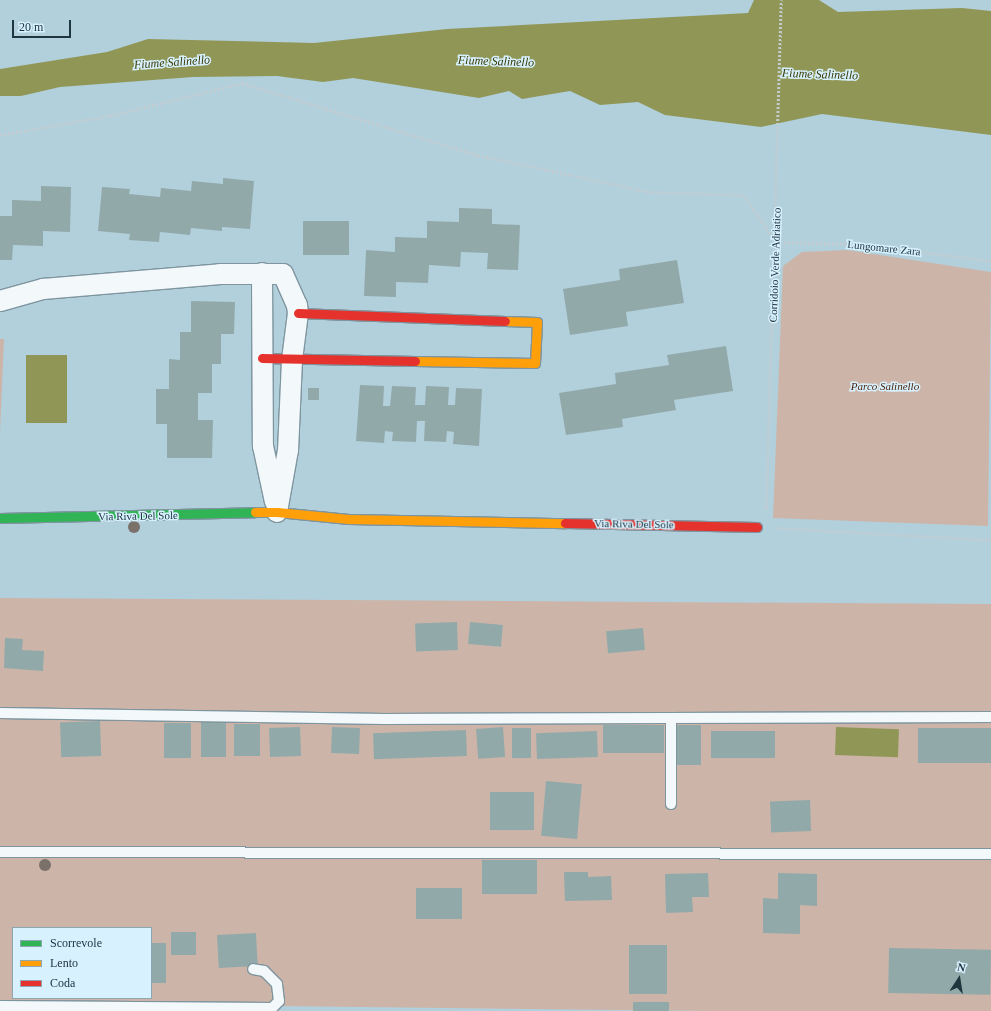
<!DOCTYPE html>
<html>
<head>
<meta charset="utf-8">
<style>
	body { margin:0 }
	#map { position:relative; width:991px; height:1011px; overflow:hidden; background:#b2cfdc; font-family:"Times New Roman",serif }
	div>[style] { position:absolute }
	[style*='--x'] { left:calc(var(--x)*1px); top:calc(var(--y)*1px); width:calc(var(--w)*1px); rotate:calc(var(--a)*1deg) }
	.green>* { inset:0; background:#ccb5a8 }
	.water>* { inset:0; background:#909756; transform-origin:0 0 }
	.building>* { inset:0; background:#92a9aa; transform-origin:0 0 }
	.path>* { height:2.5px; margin-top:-1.25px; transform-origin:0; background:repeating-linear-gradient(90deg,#c3ccd0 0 2px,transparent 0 4px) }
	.roads { filter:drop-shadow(1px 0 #7e959f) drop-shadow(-1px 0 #7e959f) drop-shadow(0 1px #7e959f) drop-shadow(0 -1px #7e959f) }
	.lane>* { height:10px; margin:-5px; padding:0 5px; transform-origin:5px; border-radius:5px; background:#f3f8fa }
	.street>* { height:20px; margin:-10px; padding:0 10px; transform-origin:10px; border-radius:10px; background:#f3f8fa }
	.fast>* { height:9px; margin:-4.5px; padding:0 4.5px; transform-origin:4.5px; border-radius:4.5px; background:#30b455 }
	.slow>* { height:9px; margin:-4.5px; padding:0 4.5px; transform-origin:4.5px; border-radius:4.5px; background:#ff9f0a }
	.jam>* { height:9px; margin:-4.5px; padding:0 4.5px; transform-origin:4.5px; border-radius:4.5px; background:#e5322d }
	.trees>* { width:12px; height:12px; margin:-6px; border-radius:50%; background:#7a716a }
	span { translate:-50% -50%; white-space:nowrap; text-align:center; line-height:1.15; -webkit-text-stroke:3px #d7f1fe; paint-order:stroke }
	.street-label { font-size:11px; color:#20363f }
	.park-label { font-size:11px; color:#4d240d; font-style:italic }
	.water-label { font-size:12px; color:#3a3803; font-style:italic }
	.legend { position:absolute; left:12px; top:927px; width:140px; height:72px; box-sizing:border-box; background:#d7f1fe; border:1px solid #8ea6b2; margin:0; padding:5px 7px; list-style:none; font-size:12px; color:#20363f }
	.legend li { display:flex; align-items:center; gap:8px; height:20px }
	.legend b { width:20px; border:1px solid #8ea6b2 }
	.north { position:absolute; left:939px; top:959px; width:40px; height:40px; -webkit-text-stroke:3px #d7f1fe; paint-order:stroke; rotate:12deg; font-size:11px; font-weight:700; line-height:16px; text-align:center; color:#20363f }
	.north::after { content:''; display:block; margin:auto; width:14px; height:18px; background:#20363f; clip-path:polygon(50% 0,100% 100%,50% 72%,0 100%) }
	.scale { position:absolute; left:12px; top:20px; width:59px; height:18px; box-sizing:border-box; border:2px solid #20363f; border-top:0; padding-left:5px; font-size:12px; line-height:14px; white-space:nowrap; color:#20363f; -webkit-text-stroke:3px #d7f1fe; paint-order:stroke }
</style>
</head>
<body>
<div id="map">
	<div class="green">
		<i style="clip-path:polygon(847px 250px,991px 272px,988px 526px,773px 518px,783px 266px,802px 252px)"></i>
		<i style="clip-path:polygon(0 339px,4px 339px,0 432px)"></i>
		<i style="clip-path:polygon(evenodd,0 598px,991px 604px,991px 1011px,712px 1011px,0 1003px,0 598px,13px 928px,151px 928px,151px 998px,13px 998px,13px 928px)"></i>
	</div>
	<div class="water">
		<i style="clip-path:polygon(754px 0,819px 0,838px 12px,962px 8px,991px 11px,991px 135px,822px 114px,761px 127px,665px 115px,638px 102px,600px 105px,570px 91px,522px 99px,509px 91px,479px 98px,353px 78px,323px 82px,277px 76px,193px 77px,60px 87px,21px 96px,0 96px,0 69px,107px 52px,148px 39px,314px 43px,447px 29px,748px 13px)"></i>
		<i style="left:26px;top:355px;width:41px;height:68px"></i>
		<i style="left:836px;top:727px;width:63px;height:28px;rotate:2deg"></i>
	</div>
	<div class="building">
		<i style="clip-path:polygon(223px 178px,254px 181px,250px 229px,222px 227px,222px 231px,191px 228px,190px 235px,160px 232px,159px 242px,129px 240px,130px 234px,98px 231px,102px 187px,130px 189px,129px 194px,160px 197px,161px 188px,191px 191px,192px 181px,223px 184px)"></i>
		<i style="clip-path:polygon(41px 186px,71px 187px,70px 232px,43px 231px,43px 246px,13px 245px,12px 260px,0 260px,0 216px,12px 216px,12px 200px,41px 201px)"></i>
		<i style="clip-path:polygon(459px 208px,492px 209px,492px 224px,520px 225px,518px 270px,487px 269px,488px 253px,461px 252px,460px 267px,429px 265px,428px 283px,396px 282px,396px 297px,364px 296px,366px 250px,395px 252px,395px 237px,427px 238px,427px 221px,459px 222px)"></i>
		<i style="left:303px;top:221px;width:46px;height:34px"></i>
		<i style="clip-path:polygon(677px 260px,684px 303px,626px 312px,628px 326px,570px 335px,563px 289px,620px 280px,619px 269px)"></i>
		<i style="clip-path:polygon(191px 301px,235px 302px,234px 334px,221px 334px,221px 364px,212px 364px,212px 393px,198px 393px,198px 420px,213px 420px,212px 458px,167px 458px,167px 424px,156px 424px,156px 389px,169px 389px,169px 359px,180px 360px,180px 332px,191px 332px)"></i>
		<i style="clip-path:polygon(726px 346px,733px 391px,674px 400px,676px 410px,622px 419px,623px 427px,566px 435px,559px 393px,616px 384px,615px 373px,669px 365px,667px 355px)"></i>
		<i style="clip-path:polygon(360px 385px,384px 386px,383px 406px,390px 406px,392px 386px,416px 387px,415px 405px,425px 405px,426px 386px,449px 387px,448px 405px,455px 405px,456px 388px,482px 389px,479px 446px,453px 444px,454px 432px,447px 431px,446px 442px,424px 441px,425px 421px,417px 421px,416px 442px,392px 441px,393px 432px,385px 431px,384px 443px,356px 441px)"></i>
		<i style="left:308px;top:388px;width:11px;height:12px"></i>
		<i style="left:457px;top:622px;width:28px;height:42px;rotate:88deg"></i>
		<i style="left:470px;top:622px;width:33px;height:22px;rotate:5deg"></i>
		<i style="left:643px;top:628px;width:22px;height:37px;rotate:85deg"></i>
		<i style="clip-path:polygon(5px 638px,23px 639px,22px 650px,44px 651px,43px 671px,4px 668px)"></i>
		<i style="left:100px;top:721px;width:35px;height:40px;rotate:88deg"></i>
		<i style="left:201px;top:721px;width:25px;height:36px"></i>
		<i style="left:164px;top:723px;width:27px;height:35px"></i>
		<i style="left:234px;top:724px;width:26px;height:32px"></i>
		<i style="left:603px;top:725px;width:61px;height:28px"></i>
		<i style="left:674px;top:725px;width:27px;height:40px"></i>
		<i style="left:300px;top:727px;width:29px;height:31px;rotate:88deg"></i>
		<i style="left:332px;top:727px;width:28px;height:26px;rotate:2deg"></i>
		<i style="left:503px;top:727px;width:30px;height:27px;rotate:86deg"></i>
		<i style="left:512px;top:728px;width:19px;height:30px"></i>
		<i style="left:918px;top:728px;width:73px;height:35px"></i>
		<i style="left:466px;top:730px;width:26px;height:93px;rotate:88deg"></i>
		<i style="left:597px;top:731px;width:26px;height:61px;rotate:88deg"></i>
		<i style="left:711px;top:731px;width:64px;height:27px"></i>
		<i style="left:546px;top:781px;width:36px;height:55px;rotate:5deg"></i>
		<i style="left:490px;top:792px;width:44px;height:38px"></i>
		<i style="left:810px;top:800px;width:31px;height:40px;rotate:88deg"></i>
		<i style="left:482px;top:860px;width:55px;height:34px"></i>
		<i style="clip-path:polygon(564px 872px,588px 872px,588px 877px,611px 876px,612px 900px,565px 901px)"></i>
		<i style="clip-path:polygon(708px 873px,709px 897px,692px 897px,693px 912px,666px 913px,665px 874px)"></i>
		<i style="clip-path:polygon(778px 873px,817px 874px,817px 906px,800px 905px,800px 934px,763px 933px,763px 898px,778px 899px)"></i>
		<i style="left:416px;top:888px;width:46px;height:31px"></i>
		<i style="left:171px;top:932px;width:25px;height:23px"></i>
		<i style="left:256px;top:933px;width:33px;height:39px;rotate:87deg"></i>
		<i style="left:151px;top:943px;width:15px;height:40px"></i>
		<i style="left:629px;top:945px;width:38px;height:49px"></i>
		<i style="left:889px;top:948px;width:102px;height:45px;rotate:1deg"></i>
		<i style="left:669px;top:1002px;width:9px;height:36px;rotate:90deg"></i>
	</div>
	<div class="path">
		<i style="--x:0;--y:135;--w:115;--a:-10"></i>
		<i style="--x:113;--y:115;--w:133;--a:-13.9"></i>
		<i style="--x:242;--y:83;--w:247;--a:17"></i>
		<i style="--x:478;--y:155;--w:177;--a:12.1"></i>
		<i style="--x:651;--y:192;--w:93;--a:1.8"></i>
		<i style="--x:744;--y:195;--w:57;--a:55.8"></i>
		<i style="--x:776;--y:242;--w:86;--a:1.3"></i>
		<i style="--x:862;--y:244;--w:130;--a:7.5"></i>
		<i style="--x:766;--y:509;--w:509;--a:-88.31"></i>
		<i style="--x:777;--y:528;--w:214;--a:3.2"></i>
	</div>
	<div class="roads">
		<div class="lane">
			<i style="--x:0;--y:713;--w:384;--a:0.9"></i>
			<i style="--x:384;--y:719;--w:607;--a:-0.19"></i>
			<i style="--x:671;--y:804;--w:86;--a:-90"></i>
			<i style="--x:0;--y:852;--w:991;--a:0.12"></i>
			<i style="--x:0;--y:1006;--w:272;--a:0.4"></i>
			<i style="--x:272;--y:1008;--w:10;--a:-45"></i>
			<i style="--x:279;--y:1001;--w:17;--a:-97"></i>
			<i style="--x:277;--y:984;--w:18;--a:-135"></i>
			<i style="--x:264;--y:971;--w:11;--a:-170"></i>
		</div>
		<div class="street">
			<i style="--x:262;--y:273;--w:173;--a:89.7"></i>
			<i style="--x:263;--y:446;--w:57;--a:77.9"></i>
			<i style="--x:0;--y:301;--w:45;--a:-15.6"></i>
			<i style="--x:43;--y:289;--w:178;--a:-4.8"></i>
			<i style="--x:220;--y:274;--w:63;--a:0"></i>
			<i style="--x:283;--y:274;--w:34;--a:66"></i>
			<i style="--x:297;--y:305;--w:8;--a:83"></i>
			<i style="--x:298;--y:313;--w:47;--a:97.3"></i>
			<i style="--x:292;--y:360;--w:90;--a:92.5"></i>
			<i style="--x:288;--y:450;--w:63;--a:100.1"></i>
		</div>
		<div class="fast">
			<i style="--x:0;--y:518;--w:255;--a:-1.3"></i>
		</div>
		<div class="slow">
			<i style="--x:415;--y:361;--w:120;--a:1"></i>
			<i style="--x:535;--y:363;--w:41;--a:-87.2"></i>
			<i style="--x:537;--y:322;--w:32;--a:-178"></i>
			<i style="--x:255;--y:512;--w:22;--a:0"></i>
			<i style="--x:277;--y:512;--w:72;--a:5.6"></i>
			<i style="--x:349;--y:519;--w:216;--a:1.1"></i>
		</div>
		<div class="jam">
			<i style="--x:298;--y:313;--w:207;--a:2.2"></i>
			<i style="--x:262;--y:358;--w:153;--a:1.1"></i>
			<i style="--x:565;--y:523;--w:192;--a:1.2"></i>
		</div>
	</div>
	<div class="trees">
		<i style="left:134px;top:527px"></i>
		<i style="left:45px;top:865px"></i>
	</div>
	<div class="street-label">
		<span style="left:884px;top:248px;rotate:6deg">Lungomare Zara</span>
		<span style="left:775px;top:265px;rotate:-88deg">Corridoio Verde Adriatico</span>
		<span style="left:138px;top:516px;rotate:-1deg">Via Riva Del Sole</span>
		<span style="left:634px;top:524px;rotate:1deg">Via Riva Del Sole</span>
	</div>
	<div class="park-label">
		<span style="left:885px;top:386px">Parco Salinello</span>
	</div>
	<div class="water-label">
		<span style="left:496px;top:62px;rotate:2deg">Fiume Salinello</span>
		<span style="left:172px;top:63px;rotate:-4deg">Fiume Salinello</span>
		<span style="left:820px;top:75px;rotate:2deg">Fiume Salinello</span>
	</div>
	<ul class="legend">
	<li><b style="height:5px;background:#30b455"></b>Scorrevole</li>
	<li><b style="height:5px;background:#ff9f0a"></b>Lento</li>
	<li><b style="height:5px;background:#e5322d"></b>Coda</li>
	</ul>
	<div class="north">N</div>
	<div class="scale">20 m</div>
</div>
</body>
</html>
